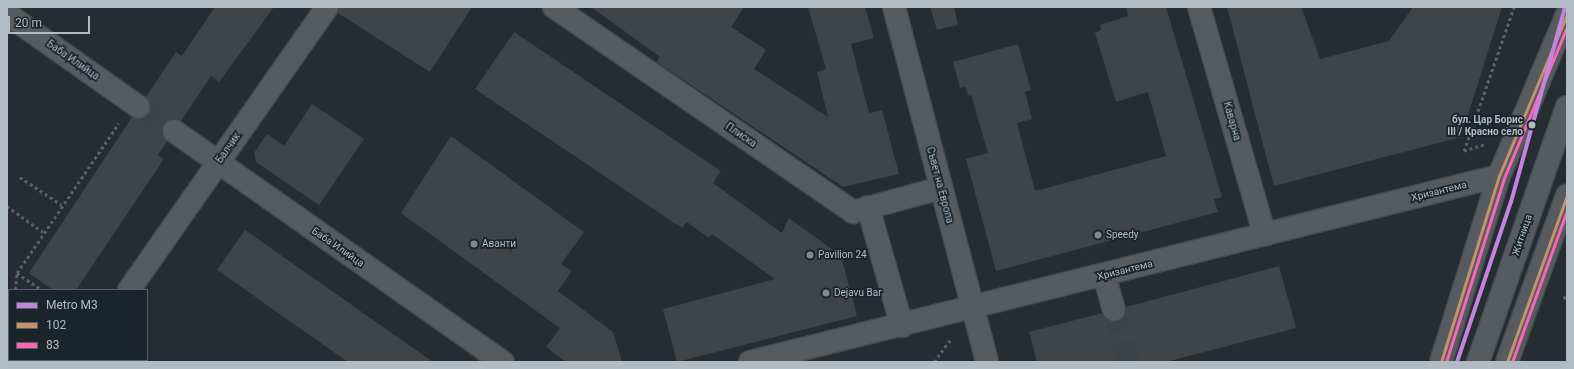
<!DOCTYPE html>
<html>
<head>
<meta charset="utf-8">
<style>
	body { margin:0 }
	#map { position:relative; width:1574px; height:369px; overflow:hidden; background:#262d32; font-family:Roboto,sans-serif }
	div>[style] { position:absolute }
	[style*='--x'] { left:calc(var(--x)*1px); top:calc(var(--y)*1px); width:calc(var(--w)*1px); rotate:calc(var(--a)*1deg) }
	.building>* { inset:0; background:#3e4448 }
	.minor-tunnel>* { height:22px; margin-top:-11px; transform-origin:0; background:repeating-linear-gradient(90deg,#3b4248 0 22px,transparent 0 33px) }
	.path>* { height:2.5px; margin-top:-1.25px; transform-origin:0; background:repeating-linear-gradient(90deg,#5a6064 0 3px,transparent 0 6px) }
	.roads { filter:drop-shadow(1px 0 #44494c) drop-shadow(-1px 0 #44494c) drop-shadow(0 1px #44494c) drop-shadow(0 -1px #44494c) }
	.minor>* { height:22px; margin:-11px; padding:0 11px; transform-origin:11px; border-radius:11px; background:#565b5f }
	.bus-1>* { height:3px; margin:-1.5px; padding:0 1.5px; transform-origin:1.5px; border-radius:1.5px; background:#c7916a }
	.bus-2>* { height:3px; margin:-1.5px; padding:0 1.5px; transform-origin:1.5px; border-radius:1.5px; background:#fa66b7 }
	.metro-1>* { height:4px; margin:-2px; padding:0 2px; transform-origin:2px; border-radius:2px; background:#c483df }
	.dots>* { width:11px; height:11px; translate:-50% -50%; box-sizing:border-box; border:2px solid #1b242b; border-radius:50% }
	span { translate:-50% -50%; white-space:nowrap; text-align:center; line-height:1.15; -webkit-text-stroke:3.5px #1b242b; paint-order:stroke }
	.street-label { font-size:10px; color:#b0bbc3 }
	.stop-label { font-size:10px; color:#b0bbc3; font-weight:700 }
	.right { translate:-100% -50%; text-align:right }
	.poi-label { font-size:10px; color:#b0bbc3 }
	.left { translate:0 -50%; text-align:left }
	.frame { position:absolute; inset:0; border:8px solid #b0bbc3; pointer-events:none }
	.legend { position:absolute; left:8px; top:289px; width:140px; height:72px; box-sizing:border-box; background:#1b242b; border:1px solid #576068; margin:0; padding:5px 7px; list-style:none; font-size:12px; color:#b0bbc3 }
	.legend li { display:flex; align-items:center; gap:8px; height:20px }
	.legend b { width:20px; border:1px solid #576068 }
	.scale { position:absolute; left:8px; top:16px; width:82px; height:18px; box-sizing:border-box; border:2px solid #b0bbc3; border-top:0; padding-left:5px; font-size:12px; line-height:14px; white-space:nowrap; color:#b0bbc3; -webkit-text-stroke:3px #1b242b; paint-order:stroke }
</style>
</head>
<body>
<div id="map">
	<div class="building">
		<i style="clip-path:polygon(215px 7px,274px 7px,219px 82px,211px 76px,181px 121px,169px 120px,164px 124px,163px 136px,167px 141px,158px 155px,164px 159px,76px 290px,53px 290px,29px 273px,132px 117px,144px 118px,149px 114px,150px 102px,146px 97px,176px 52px,182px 56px)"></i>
		<i style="clip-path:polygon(339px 7px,472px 7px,430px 72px,338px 13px)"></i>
		<i style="clip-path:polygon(591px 7px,744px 7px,731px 27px,766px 50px,754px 69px,828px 117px,817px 72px,826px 69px,808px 7px,865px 7px,874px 38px,851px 44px,869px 113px,882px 110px,899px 174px,843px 187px,657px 62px,660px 57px)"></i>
		<i style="clip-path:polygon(930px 7px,954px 7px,958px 25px,937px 30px)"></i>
		<i style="clip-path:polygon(1126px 7px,1166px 7px,1222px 197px,1214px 199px,1218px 212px,996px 271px,966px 159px,988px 153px,971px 95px,968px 96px,965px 86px,960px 88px,953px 62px,1018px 44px,1031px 90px,1025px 92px,1032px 119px,1017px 123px,1035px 191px,1166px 156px,1148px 92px,1116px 102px,1095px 33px,1101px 30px,1100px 25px,1128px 16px)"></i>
		<i style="clip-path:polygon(1227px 7px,1301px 7px,1320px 59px,1389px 41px,1413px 7px,1502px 7px,1461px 137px,1274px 186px)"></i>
		<i style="clip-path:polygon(514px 32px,721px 171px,713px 183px,782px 233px,789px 218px,841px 256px,857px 316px,677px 362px,663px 309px,775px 279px,712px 234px,709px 238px,687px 222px,682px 228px,475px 89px)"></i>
		<i style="clip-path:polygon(312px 104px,364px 139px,319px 205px,256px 162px,254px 153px,267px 134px,284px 146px)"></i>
		<i style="clip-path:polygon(451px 136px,584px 232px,561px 264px,572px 271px,558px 291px,613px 332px,622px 362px,566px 362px,546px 347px,560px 328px,401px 213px)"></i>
		<i style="clip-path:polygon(245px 230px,433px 362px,348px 362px,247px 291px,217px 270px)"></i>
		<i style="clip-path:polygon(1279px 266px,1296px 328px,1166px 362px,1037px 362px,1029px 332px,1102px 313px,1106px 319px,1117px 322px,1123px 318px,1126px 307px)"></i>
	</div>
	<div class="minor-tunnel">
		<i style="--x:139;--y:107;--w:42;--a:34.4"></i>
		<i style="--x:1114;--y:310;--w:54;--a:74.9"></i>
	</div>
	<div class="path">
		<i style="--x:1484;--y:145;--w:21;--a:163"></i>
		<i style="--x:1464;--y:151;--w:152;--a:-70.9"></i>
		<i style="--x:20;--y:177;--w:50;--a:33.7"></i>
		<i style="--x:7;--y:206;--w:44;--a:35.8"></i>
		<i style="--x:17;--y:273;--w:30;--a:34"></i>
		<i style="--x:15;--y:290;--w:17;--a:-83"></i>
		<i style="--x:17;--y:273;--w:181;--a:-55.8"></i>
		<i style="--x:1563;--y:297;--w:4;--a:14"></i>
		<i style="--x:7;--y:306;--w:4;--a:-56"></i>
		<i style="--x:934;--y:362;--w:27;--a:-54"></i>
	</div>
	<div class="roads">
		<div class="minor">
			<i style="--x:554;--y:7;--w:363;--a:34.4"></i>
			<i style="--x:853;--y:212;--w:91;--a:-15.3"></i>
			<i style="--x:894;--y:7;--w:367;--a:75.3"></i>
			<i style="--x:1199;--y:7;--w:237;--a:73.9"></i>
			<i style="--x:7;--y:14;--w:161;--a:35.2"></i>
			<i style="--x:174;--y:131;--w:402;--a:35.1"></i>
			<i style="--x:868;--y:207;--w:124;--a:74.1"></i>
			<i style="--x:1104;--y:275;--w:36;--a:74"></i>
			<i style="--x:129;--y:290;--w:345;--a:-55"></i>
			<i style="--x:79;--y:362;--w:3;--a:-45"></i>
			<i style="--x:750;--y:362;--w:772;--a:-13.95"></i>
			<i style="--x:1441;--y:362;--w:195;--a:-72.7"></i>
			<i style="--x:1499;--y:176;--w:176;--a:-67.2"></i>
			<i style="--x:1478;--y:362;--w:270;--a:-70.8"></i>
			<i style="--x:1507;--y:362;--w:177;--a:-70.2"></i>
		</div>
	</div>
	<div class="bus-1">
		<i style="--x:1441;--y:362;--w:195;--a:-72.7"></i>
		<i style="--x:1499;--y:176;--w:176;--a:-67.2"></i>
		<i style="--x:1507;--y:362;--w:177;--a:-70.2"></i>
	</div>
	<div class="bus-2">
		<i style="--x:1446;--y:362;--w:193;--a:-72.5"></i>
		<i style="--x:1504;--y:178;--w:164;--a:-67.4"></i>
		<i style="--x:1512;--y:362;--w:162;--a:-70.1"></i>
	</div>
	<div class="metro-1">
		<i style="--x:1457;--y:362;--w:169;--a:-71.4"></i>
		<i style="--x:1511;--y:202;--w:202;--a:-74.5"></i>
	</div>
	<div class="dots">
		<i style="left:1532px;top:125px;background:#b0bbc3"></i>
		<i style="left:1098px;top:235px;background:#808990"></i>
		<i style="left:474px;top:244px;background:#808990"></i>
		<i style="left:810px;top:255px;background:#808990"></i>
		<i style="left:826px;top:293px;background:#808990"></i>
	</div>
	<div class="street-label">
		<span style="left:73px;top:60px;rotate:35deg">Баба Илийца</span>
		<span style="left:1232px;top:121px;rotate:74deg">Каварна</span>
		<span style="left:741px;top:135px;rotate:34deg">Плиска</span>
		<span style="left:228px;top:148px;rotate:-55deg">Балчик</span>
		<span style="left:940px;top:185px;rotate:75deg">Съвет на Европа</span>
		<span style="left:1439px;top:191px;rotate:-14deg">Хризантема</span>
		<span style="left:1522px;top:235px;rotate:-71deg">Житница</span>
		<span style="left:338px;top:247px;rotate:35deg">Баба Илийца</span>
		<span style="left:1125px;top:270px;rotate:-14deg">Хризантема</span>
	</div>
	<div class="stop-label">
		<span class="right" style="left:1523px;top:125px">бул. Цар Борис<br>III / Красно село</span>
	</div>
	<div class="poi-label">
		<span class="left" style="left:1106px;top:235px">Speedy</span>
		<span class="left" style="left:482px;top:244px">Аванти</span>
		<span class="left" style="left:818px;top:255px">Pavilion 24</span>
		<span class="left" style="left:834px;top:293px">Dejavu Bar</span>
	</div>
	<div class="frame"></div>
	<ul class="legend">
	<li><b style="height:5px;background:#c483df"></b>Metro M3</li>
	<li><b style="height:5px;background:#c7916a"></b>102</li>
	<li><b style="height:5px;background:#fa66b7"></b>83</li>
	</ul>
	<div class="scale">20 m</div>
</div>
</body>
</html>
